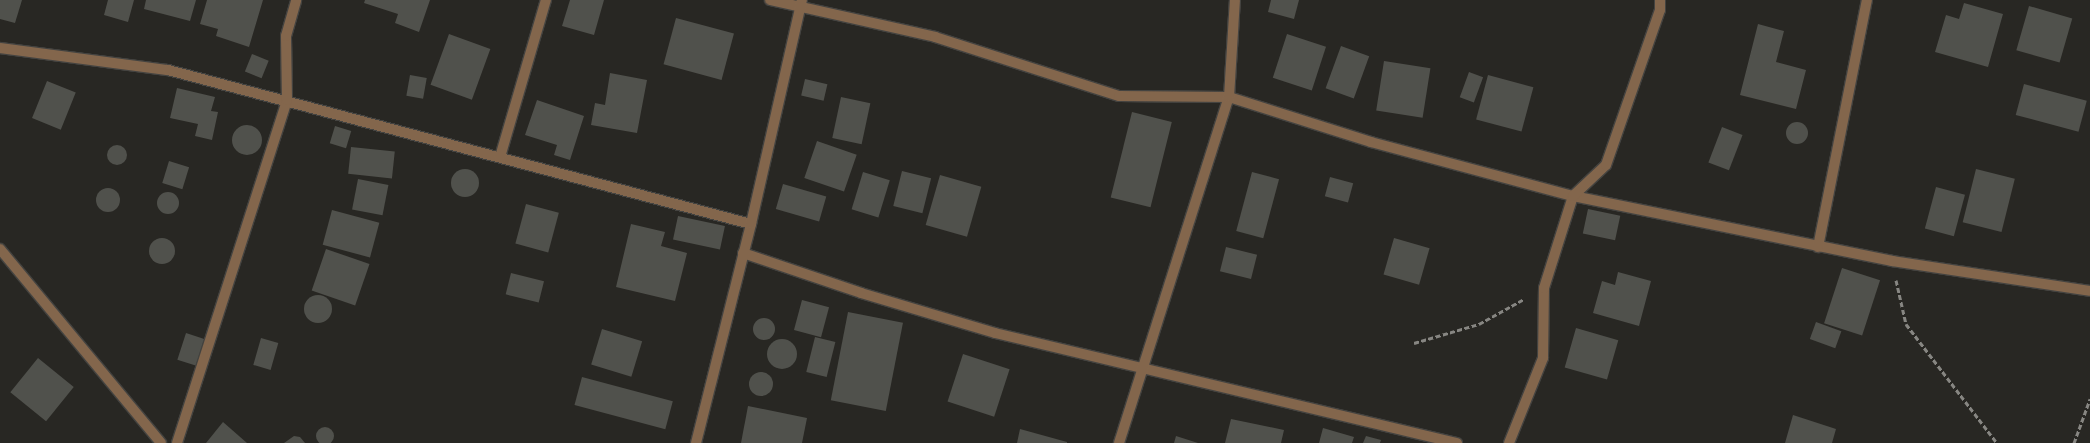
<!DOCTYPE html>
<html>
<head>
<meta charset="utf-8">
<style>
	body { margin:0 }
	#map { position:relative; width:2090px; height:443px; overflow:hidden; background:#282723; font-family:Commissioner,sans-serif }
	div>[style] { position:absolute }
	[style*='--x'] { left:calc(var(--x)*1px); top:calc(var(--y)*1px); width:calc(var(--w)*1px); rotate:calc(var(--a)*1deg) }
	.building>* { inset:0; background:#50514c; transform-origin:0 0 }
	.round { border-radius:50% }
	.path>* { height:3px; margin-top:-1.5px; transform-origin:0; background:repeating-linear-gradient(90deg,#878682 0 5px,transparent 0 7.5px) }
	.roads { filter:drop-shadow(1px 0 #444340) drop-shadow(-1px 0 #444340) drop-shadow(0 1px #444340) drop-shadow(0 -1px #444340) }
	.street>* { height:10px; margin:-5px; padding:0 5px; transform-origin:5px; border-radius:5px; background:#83664c }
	span { translate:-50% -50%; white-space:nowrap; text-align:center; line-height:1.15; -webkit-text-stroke:4px #10100e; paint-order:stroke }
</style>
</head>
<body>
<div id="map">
	<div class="building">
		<i style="clip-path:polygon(0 0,22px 0,15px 23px,0 19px)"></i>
		<i style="clip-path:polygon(108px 0,134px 0,128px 22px,104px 15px)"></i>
		<i style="clip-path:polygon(146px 0,196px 0,190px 21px,144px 9px)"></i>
		<i style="clip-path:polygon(207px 0,263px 0,249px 47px,216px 36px,218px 29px,200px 24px)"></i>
		<i style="clip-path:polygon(365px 0,430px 0,419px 32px,395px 23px,398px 14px,364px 3px)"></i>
		<i style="clip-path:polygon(570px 0,604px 0,594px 35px,562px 26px)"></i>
		<i style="clip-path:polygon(1271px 0,1299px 0,1294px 19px,1268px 12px)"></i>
		<i style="clip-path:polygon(1964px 3px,2003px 14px,1988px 67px,1935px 52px,1946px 15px,1959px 19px)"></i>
		<i style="left:2029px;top:6px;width:45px;height:46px;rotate:16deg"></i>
		<i style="left:676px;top:18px;width:60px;height:48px;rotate:15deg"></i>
		<i style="clip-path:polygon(1758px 24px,1784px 31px,1776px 62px,1806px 70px,1796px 109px,1740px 95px)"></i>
		<i style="left:449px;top:34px;width:44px;height:54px;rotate:20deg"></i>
		<i style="left:1287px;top:34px;width:41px;height:46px;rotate:18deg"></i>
		<i style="left:1341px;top:46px;width:30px;height:45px;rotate:20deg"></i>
		<i style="left:252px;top:54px;width:18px;height:19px;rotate:22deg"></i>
		<i style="left:1384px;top:61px;width:47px;height:50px;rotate:9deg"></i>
		<i style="left:1469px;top:72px;width:15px;height:27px;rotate:20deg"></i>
		<i style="clip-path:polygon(610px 73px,647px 80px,637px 133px,591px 125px,595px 103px,605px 105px)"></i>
		<i style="left:410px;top:75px;width:17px;height:21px;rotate:10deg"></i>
		<i style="left:1488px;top:75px;width:47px;height:46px;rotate:15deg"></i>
		<i style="left:805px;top:79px;width:23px;height:17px;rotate:13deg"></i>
		<i style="left:47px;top:81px;width:31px;height:40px;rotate:22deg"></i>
		<i style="left:2024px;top:84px;width:65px;height:32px;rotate:15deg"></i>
		<i style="clip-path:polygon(177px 88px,215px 97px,211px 111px,218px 112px,212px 140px,195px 136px,198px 124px,170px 118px)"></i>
		<i style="left:841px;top:97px;width:30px;height:42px;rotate:12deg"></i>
		<i style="clip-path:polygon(537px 100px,584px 116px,570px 160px,554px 155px,557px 145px,525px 135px)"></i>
		<i style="left:1132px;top:112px;width:41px;height:88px;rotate:14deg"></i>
		<i class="round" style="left:1786px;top:122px;width:22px;height:22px"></i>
		<i class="round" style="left:232px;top:125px;width:30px;height:30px"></i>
		<i style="left:335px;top:126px;width:17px;height:18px;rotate:17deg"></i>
		<i style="left:1722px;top:127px;width:22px;height:38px;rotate:21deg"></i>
		<i style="left:817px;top:141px;width:42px;height:39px;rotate:19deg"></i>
		<i class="round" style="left:107px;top:145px;width:20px;height:20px"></i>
		<i style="left:351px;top:147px;width:44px;height:27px;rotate:6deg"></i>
		<i style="left:169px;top:161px;width:21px;height:23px;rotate:17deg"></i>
		<i style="left:1976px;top:169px;width:40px;height:55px;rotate:14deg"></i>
		<i class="round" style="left:451px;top:169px;width:28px;height:28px"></i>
		<i style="left:902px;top:171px;width:30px;height:36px;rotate:14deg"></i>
		<i style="left:863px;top:172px;width:28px;height:39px;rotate:17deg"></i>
		<i style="left:1252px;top:172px;width:28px;height:61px;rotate:15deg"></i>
		<i style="left:940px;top:175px;width:43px;height:52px;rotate:16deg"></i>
		<i style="left:1330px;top:177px;width:24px;height:20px;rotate:15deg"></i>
		<i style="left:358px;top:179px;width:31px;height:31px;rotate:11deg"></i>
		<i style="left:783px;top:184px;width:45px;height:26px;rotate:16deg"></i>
		<i style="left:1936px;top:187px;width:30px;height:43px;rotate:15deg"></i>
		<i class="round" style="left:96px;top:188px;width:24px;height:24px"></i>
		<i class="round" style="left:157px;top:192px;width:22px;height:22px"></i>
		<i style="left:526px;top:204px;width:34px;height:41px;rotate:15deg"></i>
		<i style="left:1588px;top:209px;width:33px;height:25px;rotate:12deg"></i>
		<i style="left:332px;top:210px;width:49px;height:36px;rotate:15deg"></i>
		<i style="left:678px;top:216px;width:48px;height:24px;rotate:12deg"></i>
		<i style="clip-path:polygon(631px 224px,665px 232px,661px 246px,687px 253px,675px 301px,616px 287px)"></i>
		<i style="left:1394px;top:238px;width:37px;height:38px;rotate:16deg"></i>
		<i class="round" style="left:149px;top:238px;width:26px;height:26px"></i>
		<i style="left:1226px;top:247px;width:32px;height:25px;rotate:14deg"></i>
		<i style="left:326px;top:249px;width:46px;height:44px;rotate:19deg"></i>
		<i style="left:1842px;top:268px;width:40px;height:58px;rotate:18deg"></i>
		<i style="clip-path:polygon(1618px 272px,1651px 281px,1639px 326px,1593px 313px,1602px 281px,1615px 285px)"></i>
		<i style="left:511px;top:273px;width:34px;height:22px;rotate:14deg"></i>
		<i class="round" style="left:304px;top:295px;width:28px;height:28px"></i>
		<i style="left:802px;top:300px;width:28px;height:31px;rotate:15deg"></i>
		<i style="left:848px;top:312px;width:56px;height:90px;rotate:11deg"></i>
		<i class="round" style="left:753px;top:318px;width:22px;height:22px"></i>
		<i style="left:1816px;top:322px;width:27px;height:18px;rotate:20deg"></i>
		<i style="left:1576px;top:328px;width:44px;height:41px;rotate:16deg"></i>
		<i style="left:602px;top:329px;width:42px;height:37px;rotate:17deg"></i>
		<i style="left:186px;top:333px;width:20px;height:28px;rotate:18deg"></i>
		<i style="left:815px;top:337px;width:21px;height:36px;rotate:14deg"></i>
		<i style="left:261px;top:338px;width:18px;height:28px;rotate:16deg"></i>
		<i class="round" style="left:767px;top:339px;width:30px;height:30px"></i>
		<i style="left:963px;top:354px;width:49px;height:50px;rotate:18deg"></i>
		<i style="left:38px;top:358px;width:46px;height:44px;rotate:39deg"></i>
		<i class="round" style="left:749px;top:372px;width:24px;height:24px"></i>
		<i style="left:582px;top:377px;width:94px;height:29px;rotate:15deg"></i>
		<i style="clip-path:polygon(748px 406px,807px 418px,802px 443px,741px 443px)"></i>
		<i style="clip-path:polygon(1793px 415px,1836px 429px,1832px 443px,1785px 443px)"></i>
		<i style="clip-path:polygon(1231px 419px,1284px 430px,1281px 443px,1225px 443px)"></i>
		<i style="clip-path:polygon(223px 422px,247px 443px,206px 443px)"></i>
		<i class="round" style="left:316px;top:427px;width:18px;height:18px"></i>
		<i style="clip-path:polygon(1323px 428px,1354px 437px,1352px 443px,1319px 443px)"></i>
		<i style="clip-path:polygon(1020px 429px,1067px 442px,1067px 443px,1017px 443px)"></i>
		<i style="clip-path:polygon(294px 436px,300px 437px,305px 443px,284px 443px)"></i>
		<i style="clip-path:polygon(1176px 436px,1198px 443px,1174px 443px)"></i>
		<i style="clip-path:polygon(1366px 436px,1381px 440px,1380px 443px,1363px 443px)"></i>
	</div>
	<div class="path">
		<i style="--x:1896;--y:280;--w:45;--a:77.2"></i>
		<i style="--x:1906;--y:324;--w:150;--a:52.6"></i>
		<i style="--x:1414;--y:343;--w:68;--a:-16.3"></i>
		<i style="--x:1479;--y:324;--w:51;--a:-29.1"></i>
		<i style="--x:2074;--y:443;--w:47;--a:-70"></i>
	</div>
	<div class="roads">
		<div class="street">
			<i style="--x:770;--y:0;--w:169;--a:12.6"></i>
			<i style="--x:935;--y:37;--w:193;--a:17.8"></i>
			<i style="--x:1119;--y:96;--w:110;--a:0.5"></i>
			<i style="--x:1229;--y:97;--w:149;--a:17.6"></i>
			<i style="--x:1371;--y:142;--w:209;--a:15"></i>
			<i style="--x:1573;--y:196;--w:326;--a:11.5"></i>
			<i style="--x:1892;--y:261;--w:200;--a:8.6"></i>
			<i style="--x:0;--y:48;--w:169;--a:7.5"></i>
			<i style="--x:168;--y:70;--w:603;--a:14.8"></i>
			<i style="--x:500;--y:157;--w:164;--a:-73.7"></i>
			<i style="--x:1818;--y:247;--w:252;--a:-78.8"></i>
			<i style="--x:0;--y:249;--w:252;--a:50.3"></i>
			<i style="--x:743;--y:253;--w:125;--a:18.7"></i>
			<i style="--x:861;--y:293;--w:140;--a:16.6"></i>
			<i style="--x:995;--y:333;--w:475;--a:13.4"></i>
			<i style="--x:177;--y:443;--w:360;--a:-72.2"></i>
			<i style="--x:287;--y:100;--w:64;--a:-90.9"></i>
			<i style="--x:286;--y:36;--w:37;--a:-74"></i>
			<i style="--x:696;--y:443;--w:226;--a:-75.9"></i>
			<i style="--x:751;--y:224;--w:230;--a:-77.2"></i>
			<i style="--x:1119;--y:443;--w:363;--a:-72.4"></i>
			<i style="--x:1229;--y:97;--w:97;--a:-86.5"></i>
			<i style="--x:1509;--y:443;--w:92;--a:-68.2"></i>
			<i style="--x:1543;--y:358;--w:70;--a:-89.2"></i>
			<i style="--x:1544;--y:288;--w:96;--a:-72.5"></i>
			<i style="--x:1573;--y:196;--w:45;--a:-43.2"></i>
			<i style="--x:1606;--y:165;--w:164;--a:-70.8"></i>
			<i style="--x:1660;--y:10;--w:10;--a:-90"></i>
		</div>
	</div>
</div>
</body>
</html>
